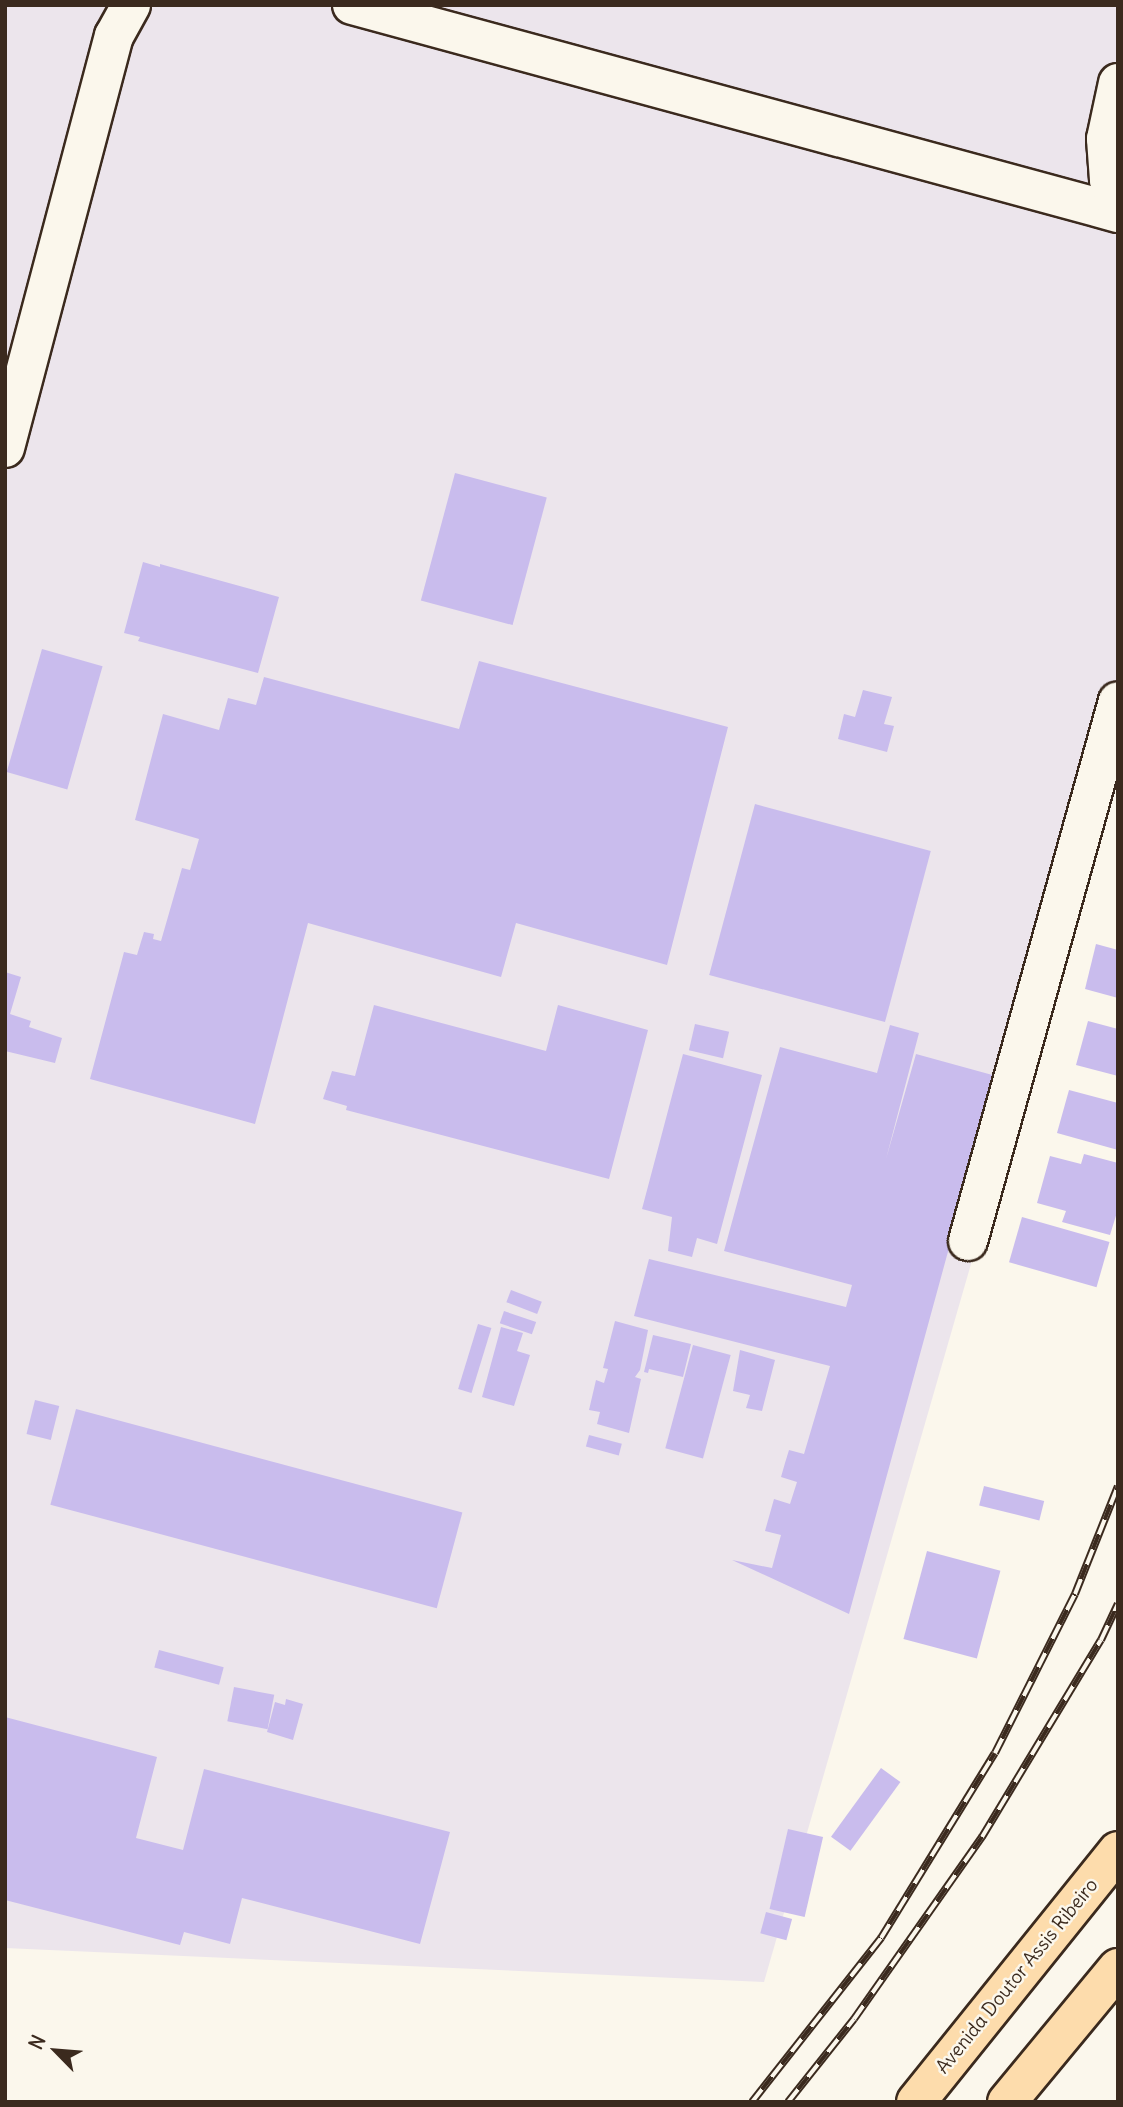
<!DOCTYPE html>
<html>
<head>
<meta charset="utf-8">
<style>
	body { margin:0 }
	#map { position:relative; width:1123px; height:2107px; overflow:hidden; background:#fbf7ec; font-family:Delius,sans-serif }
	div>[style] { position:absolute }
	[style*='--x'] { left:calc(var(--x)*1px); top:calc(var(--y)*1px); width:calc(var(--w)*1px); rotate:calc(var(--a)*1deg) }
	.built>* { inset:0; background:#ece5ec }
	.building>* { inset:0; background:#c9bced; transform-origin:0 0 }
	.roads { filter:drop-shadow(2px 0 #3b2a1e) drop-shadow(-2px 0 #3b2a1e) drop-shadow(0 2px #3b2a1e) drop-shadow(0 -2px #3b2a1e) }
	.minor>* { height:38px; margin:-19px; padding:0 19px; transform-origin:19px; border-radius:19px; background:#fbf7ec }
	.major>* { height:38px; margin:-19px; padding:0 19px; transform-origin:19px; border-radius:19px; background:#fddcac }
	.rail>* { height:8px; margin-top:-4px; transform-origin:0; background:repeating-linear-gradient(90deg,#fbf7ec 0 16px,#3b2a1e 0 32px); box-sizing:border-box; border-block:2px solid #3b2a1e }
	span { translate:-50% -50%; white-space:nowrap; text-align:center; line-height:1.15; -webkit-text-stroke:5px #fbf7ec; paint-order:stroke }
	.street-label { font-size:19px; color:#3b2a1e }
	.frame { position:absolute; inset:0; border:7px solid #3b2a1e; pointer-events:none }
	.north { position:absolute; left:21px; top:2016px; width:70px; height:70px; -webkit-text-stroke:5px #fbf7ec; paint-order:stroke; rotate:295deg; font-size:19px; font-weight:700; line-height:28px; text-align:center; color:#3b2a1e }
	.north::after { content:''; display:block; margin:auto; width:24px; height:32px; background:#3b2a1e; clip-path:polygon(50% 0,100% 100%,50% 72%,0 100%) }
</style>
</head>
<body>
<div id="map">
	<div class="built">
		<i style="clip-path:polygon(5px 5px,1118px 5px,1118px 754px,764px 1982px,5px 1948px)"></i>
	</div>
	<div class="building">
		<i style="left:455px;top:473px;width:95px;height:132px;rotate:15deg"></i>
		<i style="clip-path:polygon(143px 562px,160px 567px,160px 564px,279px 597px,258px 673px,138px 641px,140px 637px,124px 633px)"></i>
		<i style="left:42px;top:649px;width:63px;height:128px;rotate:16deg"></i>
		<i style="clip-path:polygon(479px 661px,728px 727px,667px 965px,516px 923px,501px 977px,308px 923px,255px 1124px,90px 1079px,124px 952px,137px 955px,144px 932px,154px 934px,153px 939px,161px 941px,182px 868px,190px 870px,199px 839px,135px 820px,163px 714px,219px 730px,228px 698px,256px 705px,264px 677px,459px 729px)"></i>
		<i style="clip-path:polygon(863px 690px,892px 697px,884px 724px,894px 726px,887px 752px,838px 739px,844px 714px,855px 717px)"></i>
		<i style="left:755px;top:804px;width:182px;height:177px;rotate:15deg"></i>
		<i style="clip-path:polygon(1096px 944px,1118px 950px,1118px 998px,1085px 989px)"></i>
		<i style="clip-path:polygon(5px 972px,21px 977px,10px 1014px,31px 1021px,29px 1027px,62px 1038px,55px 1063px,5px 1051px)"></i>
		<i style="clip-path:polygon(374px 1005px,546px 1051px,558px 1005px,648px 1030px,609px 1179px,346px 1110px,347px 1106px,323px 1099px,332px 1071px,355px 1076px)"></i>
		<i style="clip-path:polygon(1088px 1021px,1118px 1029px,1118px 1076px,1076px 1065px)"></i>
		<i style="left:695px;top:1024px;width:35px;height:27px;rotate:13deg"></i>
		<i style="clip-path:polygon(890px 1025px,919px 1033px,886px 1159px,916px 1054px,996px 1076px,849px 1614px,732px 1560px,772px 1568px,781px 1535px,765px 1531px,774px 1499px,790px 1504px,797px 1482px,781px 1477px,785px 1463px,789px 1450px,804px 1454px,830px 1366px,634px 1316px,649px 1259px,846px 1307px,852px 1285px,724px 1251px,780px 1047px,877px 1073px)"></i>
		<i style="clip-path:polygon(683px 1054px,762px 1075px,717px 1244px,697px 1238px,692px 1257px,668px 1251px,672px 1217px,642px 1209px)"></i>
		<i style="clip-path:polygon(1069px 1090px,1118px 1103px,1118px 1150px,1057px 1133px)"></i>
		<i style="clip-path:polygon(1084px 1154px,1118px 1163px,1118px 1209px,1110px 1235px,1062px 1222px,1066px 1211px,1037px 1203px,1050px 1156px,1081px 1164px)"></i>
		<i style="left:1022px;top:1217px;width:91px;height:47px;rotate:16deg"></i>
		<i style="left:511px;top:1290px;width:33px;height:13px;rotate:21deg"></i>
		<i style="left:504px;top:1311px;width:34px;height:13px;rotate:19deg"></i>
		<i style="clip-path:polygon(615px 1321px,648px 1330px,640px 1370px,635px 1377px,641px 1379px,629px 1433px,597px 1424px,600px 1412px,589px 1410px,596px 1380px,604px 1383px,608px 1369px,603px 1368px)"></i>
		<i style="left:478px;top:1324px;width:14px;height:68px;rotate:17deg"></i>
		<i style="clip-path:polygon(501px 1327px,523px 1333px,517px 1351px,530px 1355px,514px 1406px,482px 1397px)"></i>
		<i style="clip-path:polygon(653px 1335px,691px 1344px,683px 1377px,649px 1369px,648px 1373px,644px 1372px)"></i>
		<i style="left:693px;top:1345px;width:39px;height:107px;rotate:15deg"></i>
		<i style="clip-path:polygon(740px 1350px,775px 1360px,762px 1411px,746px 1408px,750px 1395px,733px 1391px)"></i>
		<i style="left:35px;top:1400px;width:25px;height:35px;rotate:14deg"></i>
		<i style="left:76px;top:1409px;width:400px;height:99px;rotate:15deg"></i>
		<i style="left:589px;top:1435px;width:34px;height:12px;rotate:15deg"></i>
		<i style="left:984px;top:1486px;width:62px;height:20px;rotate:14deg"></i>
		<i style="left:927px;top:1551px;width:76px;height:91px;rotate:15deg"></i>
		<i style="left:159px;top:1650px;width:67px;height:18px;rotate:15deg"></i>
		<i style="left:234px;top:1687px;width:41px;height:35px;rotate:11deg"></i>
		<i style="clip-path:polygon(286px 1699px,303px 1704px,293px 1740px,267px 1732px,275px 1702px,285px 1705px)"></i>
		<i style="clip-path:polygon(5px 1717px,157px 1757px,136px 1838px,183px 1850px,204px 1769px,450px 1832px,420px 1944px,242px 1898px,230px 1944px,184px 1932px,180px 1945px,5px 1900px)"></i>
		<i style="left:881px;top:1768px;width:24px;height:85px;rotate:36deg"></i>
		<i style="left:788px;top:1829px;width:36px;height:82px;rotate:13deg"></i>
		<i style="left:766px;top:1912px;width:27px;height:22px;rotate:15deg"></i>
	</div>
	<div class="roads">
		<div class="minor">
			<i style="--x:352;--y:5;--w:794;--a:15.19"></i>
			<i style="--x:1118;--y:83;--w:57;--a:102.1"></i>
			<i style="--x:1106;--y:139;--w:41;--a:85.8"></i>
			<i style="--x:1109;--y:180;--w:28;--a:72"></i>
			<i style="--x:5;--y:448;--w:426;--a:-75.2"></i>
			<i style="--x:114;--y:36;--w:35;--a:-61"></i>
			<i style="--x:968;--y:1241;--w:560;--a:-74.48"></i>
		</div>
		<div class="major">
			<i style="--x:916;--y:2102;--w:322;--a:-51.2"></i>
			<i style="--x:1007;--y:2102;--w:174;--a:-50.4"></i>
		</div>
	</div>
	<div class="rail">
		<i style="--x:752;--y:2102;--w:209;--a:-51.8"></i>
		<i style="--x:881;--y:1938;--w:217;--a:-58.4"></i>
		<i style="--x:995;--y:1753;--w:178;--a:-63.3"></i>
		<i style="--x:1075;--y:1594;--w:116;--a:-68.3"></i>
		<i style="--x:788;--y:2102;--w:106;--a:-51.5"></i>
		<i style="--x:854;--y:2019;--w:223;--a:-54.9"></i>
		<i style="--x:982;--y:1837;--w:230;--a:-58.9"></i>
		<i style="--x:1101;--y:1640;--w:40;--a:-65"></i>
	</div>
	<div class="street-label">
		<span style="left:1017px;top:1976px;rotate:-51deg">Avenida Doutor Assis Ribeiro</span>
	</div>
	<div class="frame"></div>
	<div class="north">N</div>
</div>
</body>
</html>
